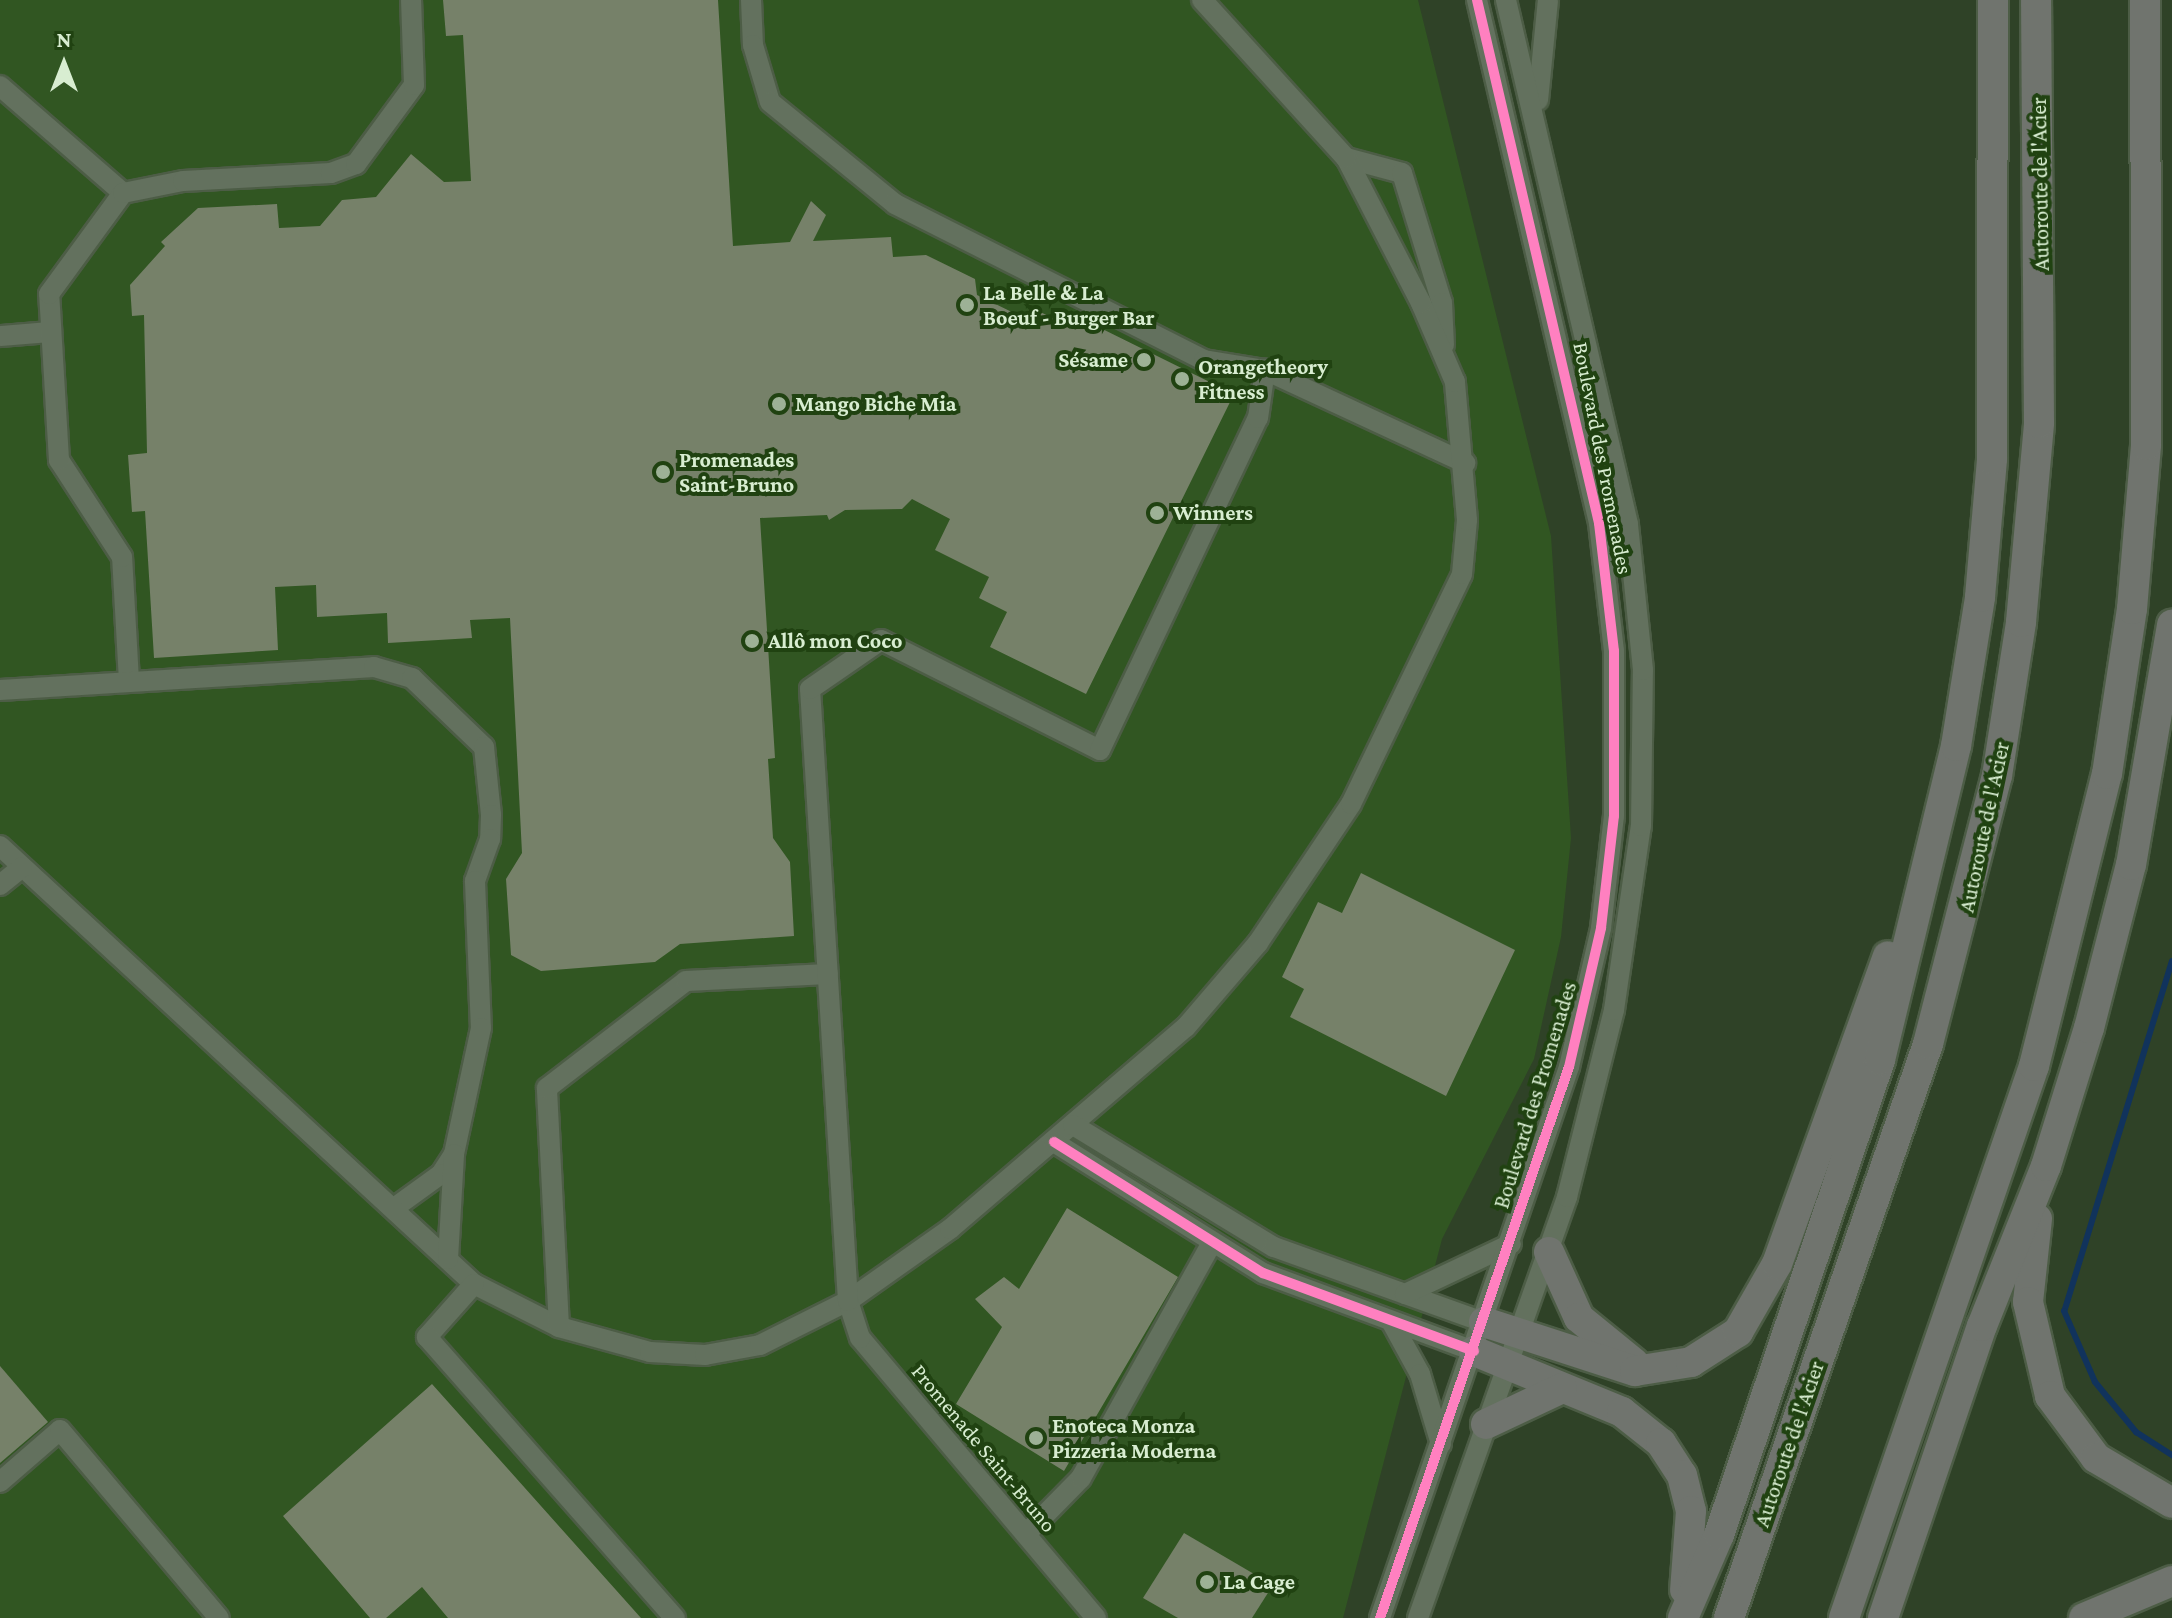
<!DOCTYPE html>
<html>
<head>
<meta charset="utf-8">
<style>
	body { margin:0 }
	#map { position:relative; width:2172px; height:1618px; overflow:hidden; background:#2f4227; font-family:"Crimson Pro",serif }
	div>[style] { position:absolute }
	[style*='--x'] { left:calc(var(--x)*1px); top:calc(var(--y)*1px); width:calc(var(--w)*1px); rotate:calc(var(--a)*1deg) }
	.built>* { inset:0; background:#315622 }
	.stream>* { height:6px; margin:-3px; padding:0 3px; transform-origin:3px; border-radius:3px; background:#11335c }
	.building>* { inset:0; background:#768169 }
	.roads { filter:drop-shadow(2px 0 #4d5d46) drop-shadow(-2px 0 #4d5d46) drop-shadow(0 2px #4d5d46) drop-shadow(0 -2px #4d5d46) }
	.minor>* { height:20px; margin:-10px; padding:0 10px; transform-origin:10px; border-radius:10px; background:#63715e }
	.highway>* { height:30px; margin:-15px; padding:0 15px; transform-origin:15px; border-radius:15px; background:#70746e }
	.cycleway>* { height:10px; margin:-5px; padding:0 5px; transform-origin:5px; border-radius:5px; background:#ff80c0 }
	.dots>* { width:22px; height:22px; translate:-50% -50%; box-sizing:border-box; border:4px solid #204211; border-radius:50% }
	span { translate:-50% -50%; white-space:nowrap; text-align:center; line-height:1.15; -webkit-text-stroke:8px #204211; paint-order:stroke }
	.street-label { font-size:22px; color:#d8edd1 }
	.poi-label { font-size:22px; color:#d8edd1; font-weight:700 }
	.left { translate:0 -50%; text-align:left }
	.right { translate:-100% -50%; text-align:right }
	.north { position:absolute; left:24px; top:24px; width:80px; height:80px; -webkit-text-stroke:6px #204211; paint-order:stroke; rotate:0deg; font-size:22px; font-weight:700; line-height:32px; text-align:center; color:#d8edd1 }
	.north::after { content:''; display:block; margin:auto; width:28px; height:36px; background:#d8edd1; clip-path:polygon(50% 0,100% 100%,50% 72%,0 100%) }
</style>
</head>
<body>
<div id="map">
	<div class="built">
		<i style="clip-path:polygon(0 0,1418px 0,1551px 536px,1571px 838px,1561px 937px,1534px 1059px,1442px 1239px,1343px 1618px,0 1618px)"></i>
	</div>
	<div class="stream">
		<i style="--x:2172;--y:961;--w:366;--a:107.1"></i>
		<i style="--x:2064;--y:1311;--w:77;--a:66.4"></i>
		<i style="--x:2095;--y:1382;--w:65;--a:50.6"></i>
		<i style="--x:2136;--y:1432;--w:43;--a:32.6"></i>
	</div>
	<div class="building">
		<i style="clip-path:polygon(443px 0,718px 0,733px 246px,790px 242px,811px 201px,826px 215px,813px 241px,891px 237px,893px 257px,926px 255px,975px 279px,977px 295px,1020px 316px,1032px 308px,1063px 323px,1068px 312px,1234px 394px,1086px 694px,990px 647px,1007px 612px,979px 598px,989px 577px,935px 550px,950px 519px,912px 499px,902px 509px,845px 510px,829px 520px,827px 515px,760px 518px,775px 758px,768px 759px,773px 838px,790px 862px,794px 936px,680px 944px,655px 962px,541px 971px,511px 955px,506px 879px,522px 853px,510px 618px,470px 620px,472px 638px,388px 643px,387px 613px,317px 617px,316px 585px,275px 587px,278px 650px,154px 658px,145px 511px,132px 512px,128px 455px,147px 453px,144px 315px,132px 316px,130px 285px,165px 246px,161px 242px,198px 208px,277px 204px,279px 228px,320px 226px,342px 200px,376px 197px,411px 154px,444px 182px,471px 181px,463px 35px,446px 36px)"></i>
		<i style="clip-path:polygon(1361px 873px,1515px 950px,1446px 1096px,1290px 1017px,1304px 989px,1282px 977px,1318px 902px,1342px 913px)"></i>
		<i style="clip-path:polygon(1067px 1208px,1178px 1277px,1064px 1471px,956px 1404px,1002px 1327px,975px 1299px,1004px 1277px,1019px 1289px)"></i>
		<i style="clip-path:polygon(0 1366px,48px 1422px,0 1463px)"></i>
		<i style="clip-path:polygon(432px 1384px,641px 1618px,448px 1618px,422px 1587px,386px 1618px,370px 1618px,283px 1516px)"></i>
		<i style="clip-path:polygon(1184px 1533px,1273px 1585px,1252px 1618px,1178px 1618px,1143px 1598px)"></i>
	</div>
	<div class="roads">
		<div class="minor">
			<i style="--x:751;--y:0;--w:45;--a:87.5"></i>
			<i style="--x:753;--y:45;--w:59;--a:73.4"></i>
			<i style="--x:770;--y:102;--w:161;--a:39.2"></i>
			<i style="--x:895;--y:204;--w:346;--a:26.8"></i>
			<i style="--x:1204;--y:360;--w:62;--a:9.3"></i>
			<i style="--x:1265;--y:370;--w:221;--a:24.9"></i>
			<i style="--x:0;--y:86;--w:163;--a:41"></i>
			<i style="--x:1538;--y:100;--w:100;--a:-84.3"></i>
			<i style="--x:1346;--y:158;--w:58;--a:15"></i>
			<i style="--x:1402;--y:173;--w:136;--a:72.9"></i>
			<i style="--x:1442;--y:303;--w:42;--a:87.3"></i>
			<i style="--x:0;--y:336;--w:49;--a:-4.7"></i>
			<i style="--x:129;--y:681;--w:124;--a:-93.2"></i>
			<i style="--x:122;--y:557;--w:116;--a:-123"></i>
			<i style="--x:59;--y:460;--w:166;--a:-93.4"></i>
			<i style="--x:49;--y:294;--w:125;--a:-53.8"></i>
			<i style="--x:123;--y:193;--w:61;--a:-11.3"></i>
			<i style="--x:183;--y:181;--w:148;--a:-3.1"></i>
			<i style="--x:331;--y:173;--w:27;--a:-20"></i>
			<i style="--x:356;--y:164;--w:98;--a:-53.7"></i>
			<i style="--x:414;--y:85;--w:85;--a:-92"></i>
			<i style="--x:0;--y:690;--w:375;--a:-3.5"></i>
			<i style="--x:374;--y:667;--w:40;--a:16"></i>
			<i style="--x:412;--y:678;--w:100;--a:43.8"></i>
			<i style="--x:484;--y:747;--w:68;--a:84.1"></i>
			<i style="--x:491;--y:815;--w:24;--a:92"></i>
			<i style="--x:490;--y:839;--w:45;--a:109.7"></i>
			<i style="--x:475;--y:881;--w:147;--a:87.7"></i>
			<i style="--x:481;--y:1028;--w:129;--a:102.1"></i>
			<i style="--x:454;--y:1154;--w:24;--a:123"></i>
			<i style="--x:441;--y:1174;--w:58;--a:144.1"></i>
			<i style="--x:0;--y:846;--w:645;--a:42.74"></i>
			<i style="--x:474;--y:1284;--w:95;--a:26.8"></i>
			<i style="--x:559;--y:1327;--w:94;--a:15.4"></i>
			<i style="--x:650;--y:1352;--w:55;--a:3.1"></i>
			<i style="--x:705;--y:1355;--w:56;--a:-10.3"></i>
			<i style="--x:760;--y:1345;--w:98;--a:-26.6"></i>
			<i style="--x:848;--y:1301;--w:125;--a:-35.2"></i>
			<i style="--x:950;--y:1229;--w:311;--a:-40.6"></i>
			<i style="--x:1186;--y:1027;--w:111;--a:-49.4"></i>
			<i style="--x:1258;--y:943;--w:167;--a:-56.2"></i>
			<i style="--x:1351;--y:804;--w:255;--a:-64.2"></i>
			<i style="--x:1462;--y:574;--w:54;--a:-84.7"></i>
			<i style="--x:1467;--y:520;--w:139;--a:-95"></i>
			<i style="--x:1455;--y:382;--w:86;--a:-113.3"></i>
			<i style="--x:1421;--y:303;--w:163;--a:-117.3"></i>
			<i style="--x:1346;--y:158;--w:214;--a:-132.3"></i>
			<i style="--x:0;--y:885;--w:28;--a:-39"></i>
			<i style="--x:1073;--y:1125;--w:235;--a:31.3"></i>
			<i style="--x:1274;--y:1247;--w:223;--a:19.7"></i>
			<i style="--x:1054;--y:1142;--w:247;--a:32.1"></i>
			<i style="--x:1263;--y:1273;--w:225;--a:20.3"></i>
			<i style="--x:448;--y:1259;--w:105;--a:-86.7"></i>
			<i style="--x:474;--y:1284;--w:71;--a:131.6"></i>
			<i style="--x:427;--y:1337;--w:375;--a:48.6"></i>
			<i style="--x:1405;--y:1294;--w:117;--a:-25.3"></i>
			<i style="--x:1392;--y:1323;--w:58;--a:61.2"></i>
			<i style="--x:1420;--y:1374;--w:73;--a:73.3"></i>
			<i style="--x:559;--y:1327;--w:239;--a:-92.9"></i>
			<i style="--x:547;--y:1088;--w:175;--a:-37.6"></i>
			<i style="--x:686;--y:981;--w:142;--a:-2.8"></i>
			<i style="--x:0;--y:1482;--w:79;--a:-40.9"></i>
			<i style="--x:60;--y:1430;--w:246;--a:49.8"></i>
			<i style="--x:1026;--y:1534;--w:78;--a:-45.5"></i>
			<i style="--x:1081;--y:1478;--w:269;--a:-60.9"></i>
			<i style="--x:1096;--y:1618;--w:366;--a:-130.1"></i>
			<i style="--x:860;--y:1338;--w:39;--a:-108"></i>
			<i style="--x:848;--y:1301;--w:613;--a:-93.55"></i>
			<i style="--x:810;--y:689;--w:86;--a:-34.6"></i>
			<i style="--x:881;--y:640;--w:245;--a:26.7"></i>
			<i style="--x:1100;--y:750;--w:368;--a:-64.6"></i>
			<i style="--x:1258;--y:418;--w:49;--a:-81.7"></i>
			<i style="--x:1380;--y:1618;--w:583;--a:-71.07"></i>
			<i style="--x:1569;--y:1067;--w:143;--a:-77"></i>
			<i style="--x:1601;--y:928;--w:113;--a:-83.4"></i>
			<i style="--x:1614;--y:816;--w:165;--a:-90"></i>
			<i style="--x:1614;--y:651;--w:129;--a:-96.7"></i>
			<i style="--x:1599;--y:523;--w:537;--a:-103.13"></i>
			<i style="--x:1418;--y:1618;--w:447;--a:-70.5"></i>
			<i style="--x:1567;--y:1197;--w:193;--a:-75.9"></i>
			<i style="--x:1614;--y:1010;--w:186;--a:-81.7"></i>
			<i style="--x:1641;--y:826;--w:156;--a:-89.3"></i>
			<i style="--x:1643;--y:670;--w:147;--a:-95.9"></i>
			<i style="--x:1628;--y:524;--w:538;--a:-103.11"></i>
		</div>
		<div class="highway">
			<i style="--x:2037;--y:1219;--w:83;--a:96.2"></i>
			<i style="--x:2028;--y:1302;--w:97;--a:76.8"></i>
			<i style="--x:2050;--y:1396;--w:77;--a:53.4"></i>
			<i style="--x:2096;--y:1458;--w:88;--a:30.6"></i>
			<i style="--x:1549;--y:1252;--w:72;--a:65.6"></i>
			<i style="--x:1579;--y:1318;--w:71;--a:39.3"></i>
			<i style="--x:1484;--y:1322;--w:159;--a:18"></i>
			<i style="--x:1635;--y:1371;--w:57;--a:-9.1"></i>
			<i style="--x:1691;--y:1362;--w:56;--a:-32.6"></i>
			<i style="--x:1738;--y:1332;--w:78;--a:-60.2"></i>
			<i style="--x:1777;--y:1264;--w:327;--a:-70.2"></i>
			<i style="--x:1474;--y:1351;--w:160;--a:22.4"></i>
			<i style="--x:1622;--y:1412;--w:50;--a:38.5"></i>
			<i style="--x:1661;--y:1443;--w:38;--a:57"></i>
			<i style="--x:1682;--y:1475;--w:37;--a:76"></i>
			<i style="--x:1691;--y:1511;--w:79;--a:94.3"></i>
			<i style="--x:1486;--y:1424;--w:84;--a:-25.3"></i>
			<i style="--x:1683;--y:1618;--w:90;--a:-66.6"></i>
			<i style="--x:1719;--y:1535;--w:502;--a:-71.28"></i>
			<i style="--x:1880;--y:1060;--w:323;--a:-76.4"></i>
			<i style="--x:1956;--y:746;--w:151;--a:-80.8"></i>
			<i style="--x:1980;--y:597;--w:139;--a:-85"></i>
			<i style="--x:1992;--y:459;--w:459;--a:-89.9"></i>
			<i style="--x:1729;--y:1618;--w:608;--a:-70.88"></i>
			<i style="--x:1928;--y:1044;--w:277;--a:-75.6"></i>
			<i style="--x:1997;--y:776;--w:156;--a:-81.1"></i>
			<i style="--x:2021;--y:622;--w:200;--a:-84.8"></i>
			<i style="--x:2039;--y:423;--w:423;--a:-90.4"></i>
			<i style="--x:1844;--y:1618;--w:584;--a:-71.01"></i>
			<i style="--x:2034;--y:1066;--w:301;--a:-76"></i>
			<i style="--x:2107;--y:774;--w:167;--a:-81.4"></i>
			<i style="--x:2132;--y:609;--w:165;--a:-85.1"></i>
			<i style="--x:2146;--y:445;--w:445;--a:-90.1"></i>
			<i style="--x:1883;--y:1618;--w:308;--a:-71.3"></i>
			<i style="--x:1982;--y:1326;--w:172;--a:-68.2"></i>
			<i style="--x:2046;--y:1166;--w:145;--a:-72.7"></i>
			<i style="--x:2089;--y:1028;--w:168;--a:-75.6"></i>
			<i style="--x:2131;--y:865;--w:244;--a:-80.3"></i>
			<i style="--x:2084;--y:1618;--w:95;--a:-22.8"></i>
		</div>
	</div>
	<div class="cycleway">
		<i style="--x:1054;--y:1142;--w:247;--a:32.1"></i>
		<i style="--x:1263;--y:1273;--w:225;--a:20.3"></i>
		<i style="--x:1380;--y:1618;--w:583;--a:-71.07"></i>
		<i style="--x:1569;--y:1067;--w:143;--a:-77"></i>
		<i style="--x:1601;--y:928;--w:113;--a:-83.4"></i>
		<i style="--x:1614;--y:816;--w:165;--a:-90"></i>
		<i style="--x:1614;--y:651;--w:129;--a:-96.7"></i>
		<i style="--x:1599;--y:523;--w:537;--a:-103.13"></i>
	</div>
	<div class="dots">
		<i style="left:967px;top:305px;background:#9db196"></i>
		<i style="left:1144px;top:360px;background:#9db196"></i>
		<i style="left:1182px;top:379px;background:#9db196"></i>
		<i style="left:779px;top:404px;background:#9db196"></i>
		<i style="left:663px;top:472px;background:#9db196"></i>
		<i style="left:1157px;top:513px;background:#9db196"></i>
		<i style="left:752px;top:641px;background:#9db196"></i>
		<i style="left:1036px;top:1438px;background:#9db196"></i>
		<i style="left:1207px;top:1582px;background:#9db196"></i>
	</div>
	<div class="street-label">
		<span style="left:2040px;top:184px;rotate:-91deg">Autoroute de l'Acier</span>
		<span style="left:1603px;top:458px;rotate:79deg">Boulevard des Promenades</span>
		<span style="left:1984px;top:827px;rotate:-78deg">Autoroute de l'Acier</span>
		<span style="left:1535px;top:1095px;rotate:-73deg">Boulevard des Promenades</span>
		<span style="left:1789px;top:1444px;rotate:-71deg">Autoroute de l'Acier</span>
		<span style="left:984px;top:1448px;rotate:50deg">Promenade Saint-Bruno</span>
	</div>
	<div class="poi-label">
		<span class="left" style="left:983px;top:305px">La Belle &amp; La<br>Boeuf - Burger Bar</span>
		<span class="right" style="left:1128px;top:360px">Sésame</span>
		<span class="left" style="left:1198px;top:379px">Orangetheory<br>Fitness</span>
		<span class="left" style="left:795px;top:404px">Mango Biche Mia</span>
		<span class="left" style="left:679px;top:472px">Promenades<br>Saint-Bruno</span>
		<span class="left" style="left:1173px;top:513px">Winners</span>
		<span class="left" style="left:768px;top:641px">Allô mon Coco</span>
		<span class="left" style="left:1052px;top:1438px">Enoteca Monza<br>Pizzeria Moderna</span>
		<span class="left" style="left:1223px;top:1582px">La Cage</span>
	</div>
	<div class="north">N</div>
</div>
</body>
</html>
